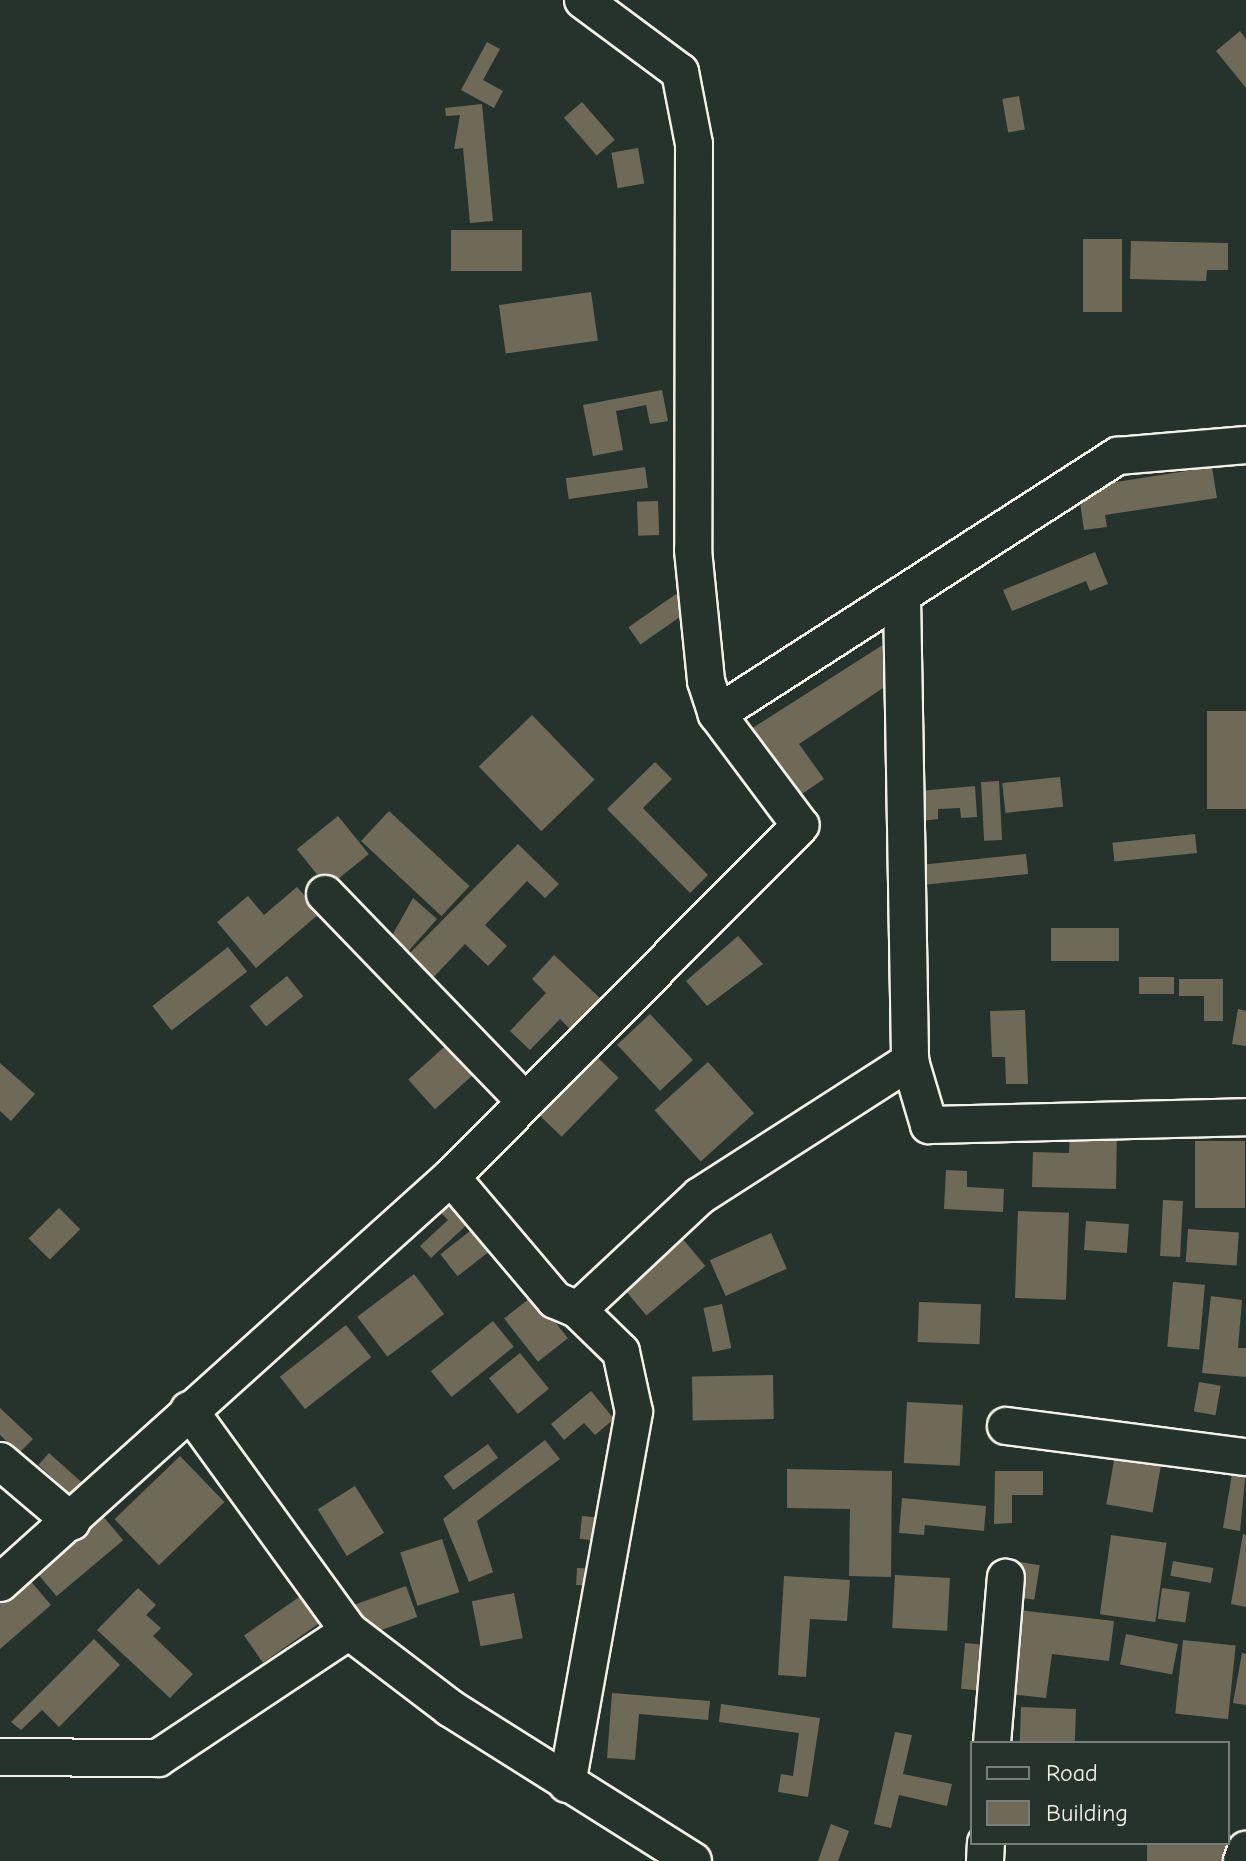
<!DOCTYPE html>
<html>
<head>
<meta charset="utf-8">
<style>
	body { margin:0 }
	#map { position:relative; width:1246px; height:1861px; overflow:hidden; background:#26332d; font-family:"Comic Neue",sans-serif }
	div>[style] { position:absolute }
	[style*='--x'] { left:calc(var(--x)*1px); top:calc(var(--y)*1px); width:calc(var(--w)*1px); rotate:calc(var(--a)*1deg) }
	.building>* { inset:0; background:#6f6a57; transform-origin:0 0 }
	.roads { filter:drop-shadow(2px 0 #f4f1e8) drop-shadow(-2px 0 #f4f1e8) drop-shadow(0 2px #f4f1e8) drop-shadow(0 -2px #f4f1e8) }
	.minor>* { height:36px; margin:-18px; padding:0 18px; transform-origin:18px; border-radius:18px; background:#26332d }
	span { translate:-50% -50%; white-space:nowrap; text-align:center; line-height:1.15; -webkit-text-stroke:7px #26332d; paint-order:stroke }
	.legend { position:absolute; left:970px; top:1741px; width:260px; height:104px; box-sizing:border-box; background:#26332d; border:2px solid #787f78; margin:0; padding:10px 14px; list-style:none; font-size:24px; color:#f4f1e8 }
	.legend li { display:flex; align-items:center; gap:16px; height:40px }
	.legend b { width:40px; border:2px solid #787f78 }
</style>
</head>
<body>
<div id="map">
	<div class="building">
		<i style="clip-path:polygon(1240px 31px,1246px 39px,1246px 88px,1216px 51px)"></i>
		<i style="clip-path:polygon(487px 42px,500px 49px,483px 80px,503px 91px,494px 108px,461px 90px)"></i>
		<i style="left:1019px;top:96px;width:34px;height:17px;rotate:80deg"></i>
		<i style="left:582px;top:102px;width:50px;height:24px;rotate:49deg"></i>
		<i style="clip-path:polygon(482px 104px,493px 221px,470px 223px,463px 148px,454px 149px,460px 115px,446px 116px,445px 108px)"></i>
		<i style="left:638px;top:148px;width:36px;height:27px;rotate:80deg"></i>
		<i style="left:522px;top:230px;width:41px;height:71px;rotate:90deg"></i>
		<i style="left:1083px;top:239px;width:39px;height:73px"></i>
		<i style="clip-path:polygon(1131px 241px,1228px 243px,1228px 270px,1207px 270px,1206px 281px,1130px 279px)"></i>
		<i style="left:591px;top:292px;width:49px;height:93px;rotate:82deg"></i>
		<i style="clip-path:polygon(662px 390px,668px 421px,650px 424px,646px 405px,616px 411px,623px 450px,593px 456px,583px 405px)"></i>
		<i style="left:645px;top:467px;width:21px;height:80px;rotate:82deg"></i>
		<i style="clip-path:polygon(1212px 467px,1217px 498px,1105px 515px,1107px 527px,1084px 530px,1078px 488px)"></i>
		<i style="left:658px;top:501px;width:34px;height:21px;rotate:88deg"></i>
		<i style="clip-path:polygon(1095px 552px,1108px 584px,1090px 591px,1086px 581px,1012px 611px,1003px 590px)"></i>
		<i style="left:676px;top:594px;width:21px;height:58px;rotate:55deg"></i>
		<i style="clip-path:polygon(892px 639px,895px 680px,799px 744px,824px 779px,796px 798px,748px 731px)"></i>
		<i style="left:1246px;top:711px;width:98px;height:39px;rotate:90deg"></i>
		<i style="left:532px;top:715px;width:90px;height:74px;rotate:46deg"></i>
		<i style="clip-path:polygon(655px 762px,672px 779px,643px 808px,708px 875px,690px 893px,607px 809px)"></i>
		<i style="left:1060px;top:777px;width:30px;height:58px;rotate:84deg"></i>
		<i style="left:999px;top:781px;width:59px;height:18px;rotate:87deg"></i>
		<i style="clip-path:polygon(975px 786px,977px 817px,961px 818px,960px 808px,938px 809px,938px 819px,921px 821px,919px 791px)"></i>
		<i style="left:389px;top:811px;width:110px;height:41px;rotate:43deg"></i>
		<i style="left:338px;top:816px;width:49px;height:53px;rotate:51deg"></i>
		<i style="left:1195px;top:834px;width:19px;height:83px;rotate:84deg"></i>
		<i style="clip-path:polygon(518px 844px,559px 884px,545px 898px,527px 881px,485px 925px,507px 946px,488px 966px,465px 944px,429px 982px,405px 958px)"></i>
		<i style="left:1026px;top:854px;width:20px;height:104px;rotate:84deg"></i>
		<i style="clip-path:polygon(297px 887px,320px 913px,256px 968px,217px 922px,248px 896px,264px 915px)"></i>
		<i style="clip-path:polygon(413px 898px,437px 919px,405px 955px,389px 941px)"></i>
		<i style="left:1119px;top:928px;width:33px;height:68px;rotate:90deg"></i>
		<i style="clip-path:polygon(738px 936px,763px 964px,707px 1006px,686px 981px)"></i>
		<i style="left:228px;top:947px;width:31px;height:96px;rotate:52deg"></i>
		<i style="clip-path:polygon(554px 955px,602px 1000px,572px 1031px,560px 1019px,530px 1050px,510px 1031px,546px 993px,532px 979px)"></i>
		<i style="left:287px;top:976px;width:26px;height:48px;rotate:51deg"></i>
		<i style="left:1139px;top:977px;width:35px;height:17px"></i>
		<i style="clip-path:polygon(1179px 979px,1223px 979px,1223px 1021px,1204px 1021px,1204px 996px,1179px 996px)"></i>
		<i style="clip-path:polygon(1238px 1009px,1246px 1011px,1246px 1046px,1232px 1044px)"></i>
		<i style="clip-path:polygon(1025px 1010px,1028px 1084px,1006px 1084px,1005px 1057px,992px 1057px,990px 1011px)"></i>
		<i style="left:650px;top:1014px;width:63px;height:45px;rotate:47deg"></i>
		<i style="left:452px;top:1040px;width:40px;height:59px;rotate:48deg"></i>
		<i style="left:592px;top:1052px;width:37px;height:82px;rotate:44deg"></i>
		<i style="left:708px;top:1062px;width:69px;height:72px;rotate:48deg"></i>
		<i style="clip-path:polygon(0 1063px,35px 1094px,11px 1121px,0 1111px)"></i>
		<i style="clip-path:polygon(1070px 1130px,1117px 1130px,1116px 1189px,1032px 1187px,1033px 1152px,1069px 1153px)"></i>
		<i style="left:1195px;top:1141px;width:50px;height:67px"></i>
		<i style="clip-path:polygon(946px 1170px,967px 1171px,967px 1187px,1004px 1189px,1003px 1212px,944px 1209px)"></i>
		<i style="clip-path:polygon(451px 1195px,473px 1219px,431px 1258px,420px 1246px,448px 1220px,436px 1208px)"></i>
		<i style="left:1163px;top:1200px;width:20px;height:56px;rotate:3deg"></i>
		<i style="left:59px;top:1208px;width:30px;height:43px;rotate:45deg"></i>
		<i style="left:1018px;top:1211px;width:51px;height:87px;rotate:2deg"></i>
		<i style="left:1086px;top:1221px;width:43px;height:29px;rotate:4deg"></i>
		<i style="left:479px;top:1224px;width:28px;height:49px;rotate:52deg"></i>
		<i style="left:1188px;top:1229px;width:51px;height:33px;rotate:4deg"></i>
		<i style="left:771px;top:1233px;width:39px;height:67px;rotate:66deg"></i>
		<i style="left:681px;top:1237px;width:38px;height:77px;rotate:50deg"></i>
		<i style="left:414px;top:1274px;width:50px;height:71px;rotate:53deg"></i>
		<i style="left:1173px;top:1282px;width:32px;height:65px;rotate:5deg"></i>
		<i style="left:534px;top:1295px;width:55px;height:38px;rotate:52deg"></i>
		<i style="clip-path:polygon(1211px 1296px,1242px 1300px,1238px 1348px,1246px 1348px,1246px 1377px,1202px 1373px)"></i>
		<i style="left:919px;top:1302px;width:62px;height:40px;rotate:2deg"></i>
		<i style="left:722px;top:1304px;width:45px;height:19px;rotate:78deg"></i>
		<i style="left:493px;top:1321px;width:33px;height:80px;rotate:51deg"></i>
		<i style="left:346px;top:1325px;width:41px;height:84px;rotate:52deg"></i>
		<i style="left:520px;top:1353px;width:46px;height:40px;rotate:51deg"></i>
		<i style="left:773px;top:1375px;width:44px;height:81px;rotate:89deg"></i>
		<i style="left:1199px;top:1382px;width:22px;height:30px;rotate:10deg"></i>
		<i style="clip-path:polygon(591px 1391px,614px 1419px,595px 1435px,584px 1423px,564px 1440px,551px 1424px)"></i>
		<i style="left:907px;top:1402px;width:56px;height:61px;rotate:3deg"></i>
		<i style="clip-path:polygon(0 1408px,33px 1439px,19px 1453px,0 1435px)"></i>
		<i style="clip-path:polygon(545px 1440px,560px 1459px,477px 1521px,493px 1572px,469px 1582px,443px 1519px)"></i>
		<i style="left:488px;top:1444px;width:17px;height:55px;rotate:54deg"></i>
		<i style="left:49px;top:1453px;width:45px;height:16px;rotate:42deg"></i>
		<i style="left:1115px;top:1455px;width:47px;height:50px;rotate:10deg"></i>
		<i style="left:180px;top:1456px;width:64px;height:91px;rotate:46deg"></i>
		<i style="clip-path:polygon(1233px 1468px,1246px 1470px,1240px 1531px,1223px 1528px)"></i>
		<i style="clip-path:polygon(787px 1469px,892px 1471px,891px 1577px,849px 1576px,850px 1509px,787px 1508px)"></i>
		<i style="clip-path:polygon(995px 1471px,1043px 1471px,1043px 1495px,1012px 1495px,1012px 1523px,994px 1524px)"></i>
		<i style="left:355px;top:1486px;width:55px;height:44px;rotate:58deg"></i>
		<i style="clip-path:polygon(902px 1498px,986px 1506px,984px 1531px,925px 1525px,924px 1535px,899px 1533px)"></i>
		<i style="left:102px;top:1515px;width:33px;height:87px;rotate:50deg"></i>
		<i style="left:582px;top:1516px;width:19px;height:23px;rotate:6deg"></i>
		<i style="clip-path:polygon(1243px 1534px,1246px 1535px,1246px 1607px,1231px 1604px)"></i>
		<i style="left:1111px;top:1535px;width:56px;height:80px;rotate:8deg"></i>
		<i style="left:442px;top:1539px;width:56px;height:44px;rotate:72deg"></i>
		<i style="left:1173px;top:1561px;width:41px;height:15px;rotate:10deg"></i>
		<i style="left:1020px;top:1562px;width:20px;height:35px;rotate:9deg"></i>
		<i style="left:577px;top:1568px;width:20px;height:17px;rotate:3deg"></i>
		<i style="left:895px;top:1575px;width:55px;height:53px;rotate:3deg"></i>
		<i style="clip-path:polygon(784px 1576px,850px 1580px,847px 1621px,810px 1619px,806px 1677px,778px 1675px)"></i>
		<i style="clip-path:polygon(28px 1578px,51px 1605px,0 1649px,0 1601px)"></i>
		<i style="left:406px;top:1586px;width:33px;height:60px;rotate:70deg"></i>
		<i style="clip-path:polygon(138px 1588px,156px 1605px,146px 1615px,161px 1628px,153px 1636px,193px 1674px,170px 1698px,97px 1630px)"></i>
		<i style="left:312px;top:1588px;width:33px;height:83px;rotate:55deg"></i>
		<i style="left:1162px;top:1588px;width:28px;height:31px;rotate:8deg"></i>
		<i style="left:514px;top:1593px;width:46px;height:43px;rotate:79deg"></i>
		<i style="clip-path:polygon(1018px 1610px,1114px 1621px,1109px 1661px,1052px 1654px,1046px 1698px,1009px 1694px)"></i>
		<i style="left:1126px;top:1634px;width:53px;height:31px;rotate:11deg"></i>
		<i style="clip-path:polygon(94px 1639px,120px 1665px,59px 1727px,42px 1710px,21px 1730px,11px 1722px)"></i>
		<i style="left:1183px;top:1640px;width:53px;height:74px;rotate:6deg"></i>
		<i style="left:965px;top:1643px;width:22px;height:46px;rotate:5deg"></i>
		<i style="clip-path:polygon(1242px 1653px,1246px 1654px,1246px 1705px,1233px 1703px)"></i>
		<i style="clip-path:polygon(612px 1693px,710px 1701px,708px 1720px,639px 1714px,635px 1760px,607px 1758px)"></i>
		<i style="clip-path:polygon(721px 1704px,820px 1718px,808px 1797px,778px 1792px,781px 1774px,793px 1776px,799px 1733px,719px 1722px)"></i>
		<i style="left:1021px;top:1707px;width:55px;height:36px;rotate:2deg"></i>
		<i style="clip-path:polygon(895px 1732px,912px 1735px,903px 1774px,952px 1784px,947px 1806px,899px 1795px,891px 1828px,874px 1824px)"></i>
		<i style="clip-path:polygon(831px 1824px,849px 1831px,838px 1861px,818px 1861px)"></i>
		<i style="left:1147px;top:1843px;width:82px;height:18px"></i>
	</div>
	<div class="roads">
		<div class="minor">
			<i style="--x:583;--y:0;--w:121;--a:36.6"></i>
			<i style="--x:680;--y:72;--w:73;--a:79"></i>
			<i style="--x:694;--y:144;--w:406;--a:90.1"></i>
			<i style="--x:693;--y:550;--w:132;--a:84.3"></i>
			<i style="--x:706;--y:681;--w:35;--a:72"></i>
			<i style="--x:902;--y:597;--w:464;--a:89"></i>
			<i style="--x:910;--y:1061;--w:67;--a:73.5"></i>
			<i style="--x:929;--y:1125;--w:317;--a:-1.4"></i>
			<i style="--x:325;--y:894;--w:284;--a:46"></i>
			<i style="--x:451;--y:1177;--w:161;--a:49.8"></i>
			<i style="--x:555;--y:1300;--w:25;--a:23"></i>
			<i style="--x:578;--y:1310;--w:60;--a:44.3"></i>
			<i style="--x:621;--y:1352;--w:61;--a:77.8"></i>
			<i style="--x:634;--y:1412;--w:378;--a:100.2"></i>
			<i style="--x:578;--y:1310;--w:167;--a:-43.1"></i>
			<i style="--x:700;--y:1196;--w:250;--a:-32.7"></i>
			<i style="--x:189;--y:1410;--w:273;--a:54.1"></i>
			<i style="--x:349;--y:1631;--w:127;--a:37.3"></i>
			<i style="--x:450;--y:1708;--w:287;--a:32.2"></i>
			<i style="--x:1006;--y:1426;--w:242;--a:7.4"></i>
			<i style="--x:0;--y:1461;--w:94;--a:40.3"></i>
			<i style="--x:0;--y:1583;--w:607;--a:-41.99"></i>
			<i style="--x:451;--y:1177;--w:496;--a:-45.2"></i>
			<i style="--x:800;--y:825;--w:139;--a:-126.8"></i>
			<i style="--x:717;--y:714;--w:477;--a:-32.8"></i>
			<i style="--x:1118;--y:456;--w:128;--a:-4.9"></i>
			<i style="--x:992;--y:1743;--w:166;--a:-85.2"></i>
			<i style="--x:0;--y:1757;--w:158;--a:0.4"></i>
			<i style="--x:158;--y:1758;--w:229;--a:-33.6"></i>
			<i style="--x:985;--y:1861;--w:18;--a:-87"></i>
			<i style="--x:1242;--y:1861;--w:12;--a:-70"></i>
		</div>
	</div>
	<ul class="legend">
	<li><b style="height:10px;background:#26332d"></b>Road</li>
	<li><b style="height:22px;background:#6f6a57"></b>Building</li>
	</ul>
</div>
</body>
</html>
